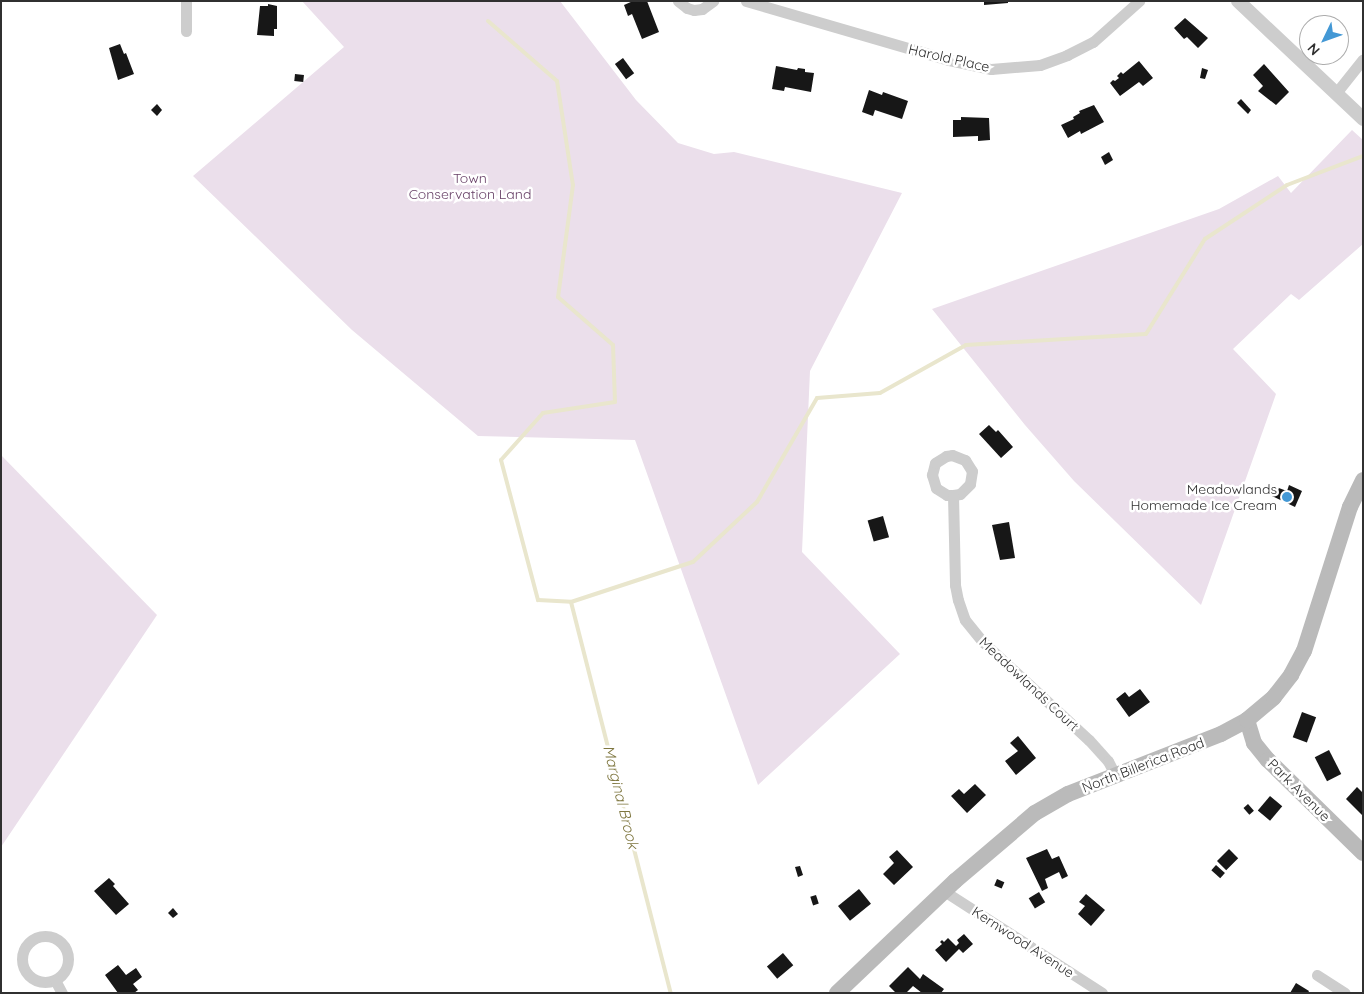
<!DOCTYPE html>
<html>
<head>
<meta charset="utf-8">
<style>
	body { margin:0 }
	#map { position:relative; width:1364px; height:994px; overflow:hidden; background:#fff; font-family:Quicksand,sans-serif }
	div>[style] { position:absolute }
	[style*='--x'] { left:calc(var(--x)*1px); top:calc(var(--y)*1px); width:calc(var(--w)*1px); rotate:calc(var(--a)*1deg) }
	.green>* { inset:0; background:#ebdfeb }
	.stream>* { height:4px; margin:-2px; padding:0 2px; transform-origin:2px; border-radius:2px; background:#e9e6cd }
	.building>* { inset:0; background:#171717; transform-origin:0 0 }
	.minor>* { height:11px; margin:-5.5px; padding:0 5.5px; transform-origin:5.5px; border-radius:5.5px; background:#cdcdcd }
	.minor>.ring { margin:-5.5px; padding:0; box-sizing:content-box; background:none; border:11px solid #cdcdcd; border-radius:50% }
	.tertiary>* { height:14px; margin:-7px; padding:0 7px; transform-origin:7px; border-radius:7px; background:#cdcdcd }
	.secondary>* { height:16px; margin:-8px; padding:0 8px; transform-origin:8px; border-radius:8px; background:#bababa }
	.dots>* { width:14px; height:14px; translate:-50% -50%; box-sizing:border-box; border:2px solid #fff; border-radius:50% }
	span { translate:-50% -50%; white-space:nowrap; text-align:center; line-height:1.15; -webkit-text-stroke:5px #fff; paint-order:stroke }
	.street-label { font-size:14px; color:#303030 }
	.park-label { font-size:14px; color:#684167 }
	.poi-label { font-size:14px; color:#303030 }
	.right { translate:-100% -50%; text-align:right }
	.water-label { font-size:15px; color:#7f7740; font-style:italic }
	.frame { position:absolute; inset:0; border:2px solid #303030; pointer-events:none }
	.north { position:absolute; left:1299px; top:15px; width:50px; height:50px; box-sizing:border-box; background:#fff; border:1px solid #acacac; border-radius:50%; rotate:228deg; font-size:14px; font-weight:700; line-height:20px; text-align:center; color:#303030 }
	.north::after { content:''; display:block; margin:auto; width:18px; height:22px; background:#4398d5; clip-path:polygon(50% 0,100% 100%,50% 72%,0 100%) }
</style>
</head>
<body>
<div id="map">
	<div class="green">
		<i style="clip-path:polygon(302px 1px,560px 1px,636px 100px,678px 143px,714px 154px,734px 152px,902px 193px,810px 371px,802px 552px,900px 654px,758px 785px,635px 440px,478px 436px,352px 330px,193px 176px,344px 47px)"></i>
		<i style="clip-path:polygon(1352px 130px,1363px 140px,1363px 244px,1299px 300px,1291px 294px,1233px 349px,1276px 394px,1201px 605px,1074px 481px,1025px 425px,932px 309px,1219px 209px,1278px 176px,1291px 193px)"></i>
		<i style="clip-path:polygon(1px 455px,157px 615px,1px 847px)"></i>
	</div>
	<div class="stream">
		<i style="--x:488;--y:21;--w:91;--a:41"></i>
		<i style="--x:557;--y:81;--w:105;--a:81.3"></i>
		<i style="--x:573;--y:185;--w:113;--a:97.6"></i>
		<i style="--x:558;--y:297;--w:73;--a:41.1"></i>
		<i style="--x:613;--y:345;--w:57;--a:88"></i>
		<i style="--x:615;--y:402;--w:73;--a:171.3"></i>
		<i style="--x:543;--y:413;--w:63;--a:131.8"></i>
		<i style="--x:501;--y:460;--w:145;--a:75.2"></i>
		<i style="--x:538;--y:600;--w:33;--a:3"></i>
		<i style="--x:571;--y:602;--w:128;--a:-18.2"></i>
		<i style="--x:693;--y:562;--w:88;--a:-43.2"></i>
		<i style="--x:757;--y:502;--w:120;--a:-60"></i>
		<i style="--x:817;--y:398;--w:63;--a:-4.5"></i>
		<i style="--x:880;--y:393;--w:98;--a:-29.2"></i>
		<i style="--x:966;--y:345;--w:180;--a:-3.5"></i>
		<i style="--x:1146;--y:334;--w:112;--a:-58.2"></i>
		<i style="--x:1205;--y:239;--w:98;--a:-33.4"></i>
		<i style="--x:1287;--y:185;--w:81;--a:-20.9"></i>
		<i style="--x:571;--y:602;--w:404;--a:75.7"></i>
	</div>
	<div class="building">
		<i style="clip-path:polygon(633px 1px,647px 1px,659px 32px,642px 39px,632px 14px,628px 16px,624px 5px)"></i>
		<i style="clip-path:polygon(984px 1px,1008px 1px,1008px 3px,984px 5px)"></i>
		<i style="clip-path:polygon(268px 4px,277px 6px,277px 29px,274px 29px,274px 36px,257px 35px,260px 6px,268px 6px)"></i>
		<i style="clip-path:polygon(1185px 18px,1208px 38px,1198px 48px,1187px 37px,1184px 39px,1174px 28px)"></i>
		<i style="clip-path:polygon(120px 44px,124px 54px,126px 53px,134px 74px,118px 80px,109px 48px)"></i>
		<i style="left:623px;top:58px;width:19px;height:10px;rotate:54deg"></i>
		<i style="clip-path:polygon(1139px 61px,1153px 78px,1143px 86px,1139px 82px,1120px 96px,1110px 83px,1113px 80px,1115px 81px,1119px 78px,1117px 76px,1121px 72px,1123px 74px)"></i>
		<i style="clip-path:polygon(1264px 64px,1289px 92px,1276px 105px,1258px 91px,1263px 86px,1253px 75px)"></i>
		<i style="clip-path:polygon(776px 66px,797px 70px,798px 68px,805px 69px,805px 72px,814px 73px,811px 92px,785px 87px,784px 91px,772px 89px)"></i>
		<i style="clip-path:polygon(1202px 68px,1208px 70px,1205px 79px,1200px 78px)"></i>
		<i style="left:295px;top:74px;width:9px;height:7px;rotate:6deg"></i>
		<i style="clip-path:polygon(869px 90px,882px 95px,883px 92px,908px 101px,902px 119px,875px 110px,873px 116px,862px 112px)"></i>
		<i style="clip-path:polygon(1241px 99px,1251px 110px,1248px 114px,1237px 103px)"></i>
		<i style="clip-path:polygon(157px 104px,162px 110px,157px 116px,151px 110px)"></i>
		<i style="clip-path:polygon(1094px 105px,1104px 122px,1081px 134px,1080px 131px,1068px 138px,1061px 125px,1074px 119px,1073px 117px,1080px 113px,1079px 111px)"></i>
		<i style="clip-path:polygon(961px 117px,989px 118px,990px 140px,978px 141px,978px 136px,953px 137px,953px 120px,961px 120px)"></i>
		<i style="clip-path:polygon(1109px 152px,1113px 160px,1105px 165px,1101px 157px)"></i>
		<i style="clip-path:polygon(989px 425px,996px 432px,998px 430px,1013px 447px,1001px 458px,979px 434px)"></i>
		<i style="clip-path:polygon(1289px 485px,1302px 491px,1295px 507px,1272px 496px,1276px 487px,1287px 491px)"></i>
		<i style="left:883px;top:516px;width:22px;height:16px;rotate:74deg"></i>
		<i style="clip-path:polygon(1009px 522px,1015px 558px,1000px 560px,992px 525px)"></i>
		<i style="clip-path:polygon(1140px 689px,1150px 702px,1129px 717px,1116px 699px,1125px 692px,1129px 697px)"></i>
		<i style="left:1302px;top:712px;width:15px;height:27px;rotate:20deg"></i>
		<i style="clip-path:polygon(1018px 736px,1036px 758px,1016px 775px,1005px 761px,1018px 751px,1010px 743px)"></i>
		<i style="left:1329px;top:750px;width:27px;height:16px;rotate:63deg"></i>
		<i style="clip-path:polygon(975px 784px,986px 795px,967px 813px,951px 796px,959px 789px,964px 794px)"></i>
		<i style="clip-path:polygon(1357px 787px,1363px 793px,1363px 816px,1346px 799px)"></i>
		<i style="left:1270px;top:796px;width:16px;height:19px;rotate:40deg"></i>
		<i style="left:1248px;top:804px;width:9px;height:6px;rotate:49deg"></i>
		<i style="clip-path:polygon(1047px 849px,1052px 859px,1059px 856px,1068px 876px,1062px 879px,1059px 872px,1045px 879px,1048px 888px,1042px 891px,1026px 858px)"></i>
		<i style="left:1229px;top:849px;width:13px;height:17px;rotate:45deg"></i>
		<i style="clip-path:polygon(897px 850px,913px 867px,894px 885px,883px 874px,894px 863px,889px 857px)"></i>
		<i style="left:1216px;top:865px;width:12px;height:7px;rotate:42deg"></i>
		<i style="clip-path:polygon(800px 866px,803px 875px,798px 877px,795px 867px)"></i>
		<i style="clip-path:polygon(109px 878px,115px 884px,113px 886px,129px 904px,116px 915px,94px 891px)"></i>
		<i style="left:997px;top:879px;width:8px;height:7px;rotate:23deg"></i>
		<i style="left:859px;top:889px;width:19px;height:27px;rotate:51deg"></i>
		<i style="left:1039px;top:892px;width:12px;height:12px;rotate:59deg"></i>
		<i style="clip-path:polygon(1086px 894px,1105px 910px,1091px 926px,1078px 914px,1085px 906px,1079px 902px)"></i>
		<i style="left:816px;top:895px;width:9px;height:6px;rotate:72deg"></i>
		<i style="clip-path:polygon(173px 908px,178px 914px,173px 918px,168px 913px)"></i>
		<i style="clip-path:polygon(964px 934px,973px 944px,963px 953px,959px 949px,946px 962px,935px 950px,942px 944px,940px 942px,942px 940px,944px 942px,948px 938px,956px 946px,959px 943px,957px 940px)"></i>
		<i style="left:783px;top:953px;width:16px;height:21px;rotate:50deg"></i>
		<i style="clip-path:polygon(118px 965px,126px 975px,136px 968px,142px 977px,133px 984px,138px 990px,134px 993px,118px 993px,105px 975px)"></i>
		<i style="clip-path:polygon(908px 967px,920px 979px,923px 974px,944px 989px,941px 993px,922px 993px,913px 986px,906px 993px,896px 993px,889px 986px)"></i>
		<i style="clip-path:polygon(1296px 983px,1309px 991px,1308px 993px,1290px 993px)"></i>
	</div>
	<div class="minor">
		<i style="--x:678;--y:1;--w:11;--a:38"></i>
		<i style="--x:687;--y:8;--w:7;--a:16"></i>
		<i style="--x:694;--y:10;--w:8;--a:-7"></i>
		<i style="--x:702;--y:9;--w:14;--a:-36"></i>
		<i style="--x:746;--y:1;--w:211;--a:16.2"></i>
		<i style="--x:949;--y:60;--w:43;--a:12.1"></i>
		<i style="--x:991;--y:69;--w:49;--a:-4.7"></i>
		<i style="--x:1040;--y:65;--w:29;--a:-20"></i>
		<i style="--x:1067;--y:55;--w:29;--a:-27"></i>
		<i style="--x:1093;--y:42;--w:62;--a:-41.7"></i>
		<i style="--x:186;--y:31;--w:30;--a:-90"></i>
		<i style="--x:1336;--y:93;--w:43;--a:-51.5"></i>
		<i style="--x:953;--y:495;--w:6;--a:180"></i>
		<i style="--x:947;--y:495;--w:13;--a:-148"></i>
		<i style="--x:936;--y:488;--w:14;--a:-107"></i>
		<i style="--x:932;--y:475;--w:12;--a:-76"></i>
		<i style="--x:935;--y:463;--w:13;--a:-32"></i>
		<i style="--x:946;--y:456;--w:6;--a:-9"></i>
		<i style="--x:952;--y:455;--w:14;--a:21"></i>
		<i style="--x:965;--y:460;--w:13;--a:58"></i>
		<i style="--x:972;--y:471;--w:13;--a:99"></i>
		<i style="--x:970;--y:484;--w:14;--a:135"></i>
		<i style="--x:960;--y:494;--w:7;--a:172"></i>
		<i style="--x:953;--y:495;--w:90;--a:88.7"></i>
		<i style="--x:955;--y:585;--w:15;--a:79"></i>
		<i style="--x:958;--y:600;--w:21;--a:71"></i>
		<i style="--x:965;--y:620;--w:28;--a:51"></i>
		<i style="--x:983;--y:642;--w:144;--a:42.8"></i>
		<i style="--x:1089;--y:740;--w:28;--a:48"></i>
		<i style="--x:1108;--y:761;--w:16;--a:63"></i>
		<i style="--x:944;--y:891;--w:188;--a:32.8"></i>
		<i class="ring" style="left:22px;top:936px;width:35px;height:35px"></i>
		<i style="--x:1317;--y:975;--w:33;--a:33"></i>
		<i style="--x:55;--y:980;--w:15;--a:62"></i>
	</div>
	<div class="tertiary">
		<i style="--x:1238;--y:1;--w:172;--a:43.3"></i>
	</div>
	<div class="secondary">
		<i style="--x:1247;--y:720;--w:24;--a:73"></i>
		<i style="--x:1254;--y:743;--w:22;--a:51"></i>
		<i style="--x:1268;--y:760;--w:133;--a:44.4"></i>
		<i style="--x:837;--y:993;--w:163;--a:-43.5"></i>
		<i style="--x:955;--y:881;--w:105;--a:-40.4"></i>
		<i style="--x:1035;--y:813;--w:38;--a:-30"></i>
		<i style="--x:1068;--y:794;--w:164;--a:-21.4"></i>
		<i style="--x:1221;--y:734;--w:30;--a:-28"></i>
		<i style="--x:1247;--y:720;--w:35;--a:-40"></i>
		<i style="--x:1274;--y:697;--w:28;--a:-52"></i>
		<i style="--x:1291;--y:675;--w:27;--a:-62"></i>
		<i style="--x:1304;--y:651;--w:151;--a:-72.3"></i>
		<i style="--x:1350;--y:507;--w:30;--a:-64"></i>
	</div>
	<div class="dots">
		<i style="left:1287px;top:497px;background:#4398d5"></i>
	</div>
	<div class="street-label">
		<span style="left:949px;top:58px;rotate:13deg">Harold Place</span>
		<span style="left:1029px;top:684px;rotate:43deg">Meadowlands Court</span>
		<span style="left:1143px;top:765px;rotate:-21deg">North Billerica Road</span>
		<span style="left:1299px;top:790px;rotate:45deg">Park Avenue</span>
		<span style="left:1023px;top:942px;rotate:33deg">Kernwood Avenue</span>
	</div>
	<div class="park-label">
		<span style="left:470px;top:186px">Town<br>Conservation Land</span>
	</div>
	<div class="poi-label">
		<span class="right" style="left:1277px;top:497px">Meadowlands<br>Homemade Ice Cream</span>
	</div>
	<div class="water-label">
		<span style="left:621px;top:797px;rotate:76deg">Marginal Brook</span>
	</div>
	<div class="frame"></div>
	<div class="north">N</div>
</div>
</body>
</html>
